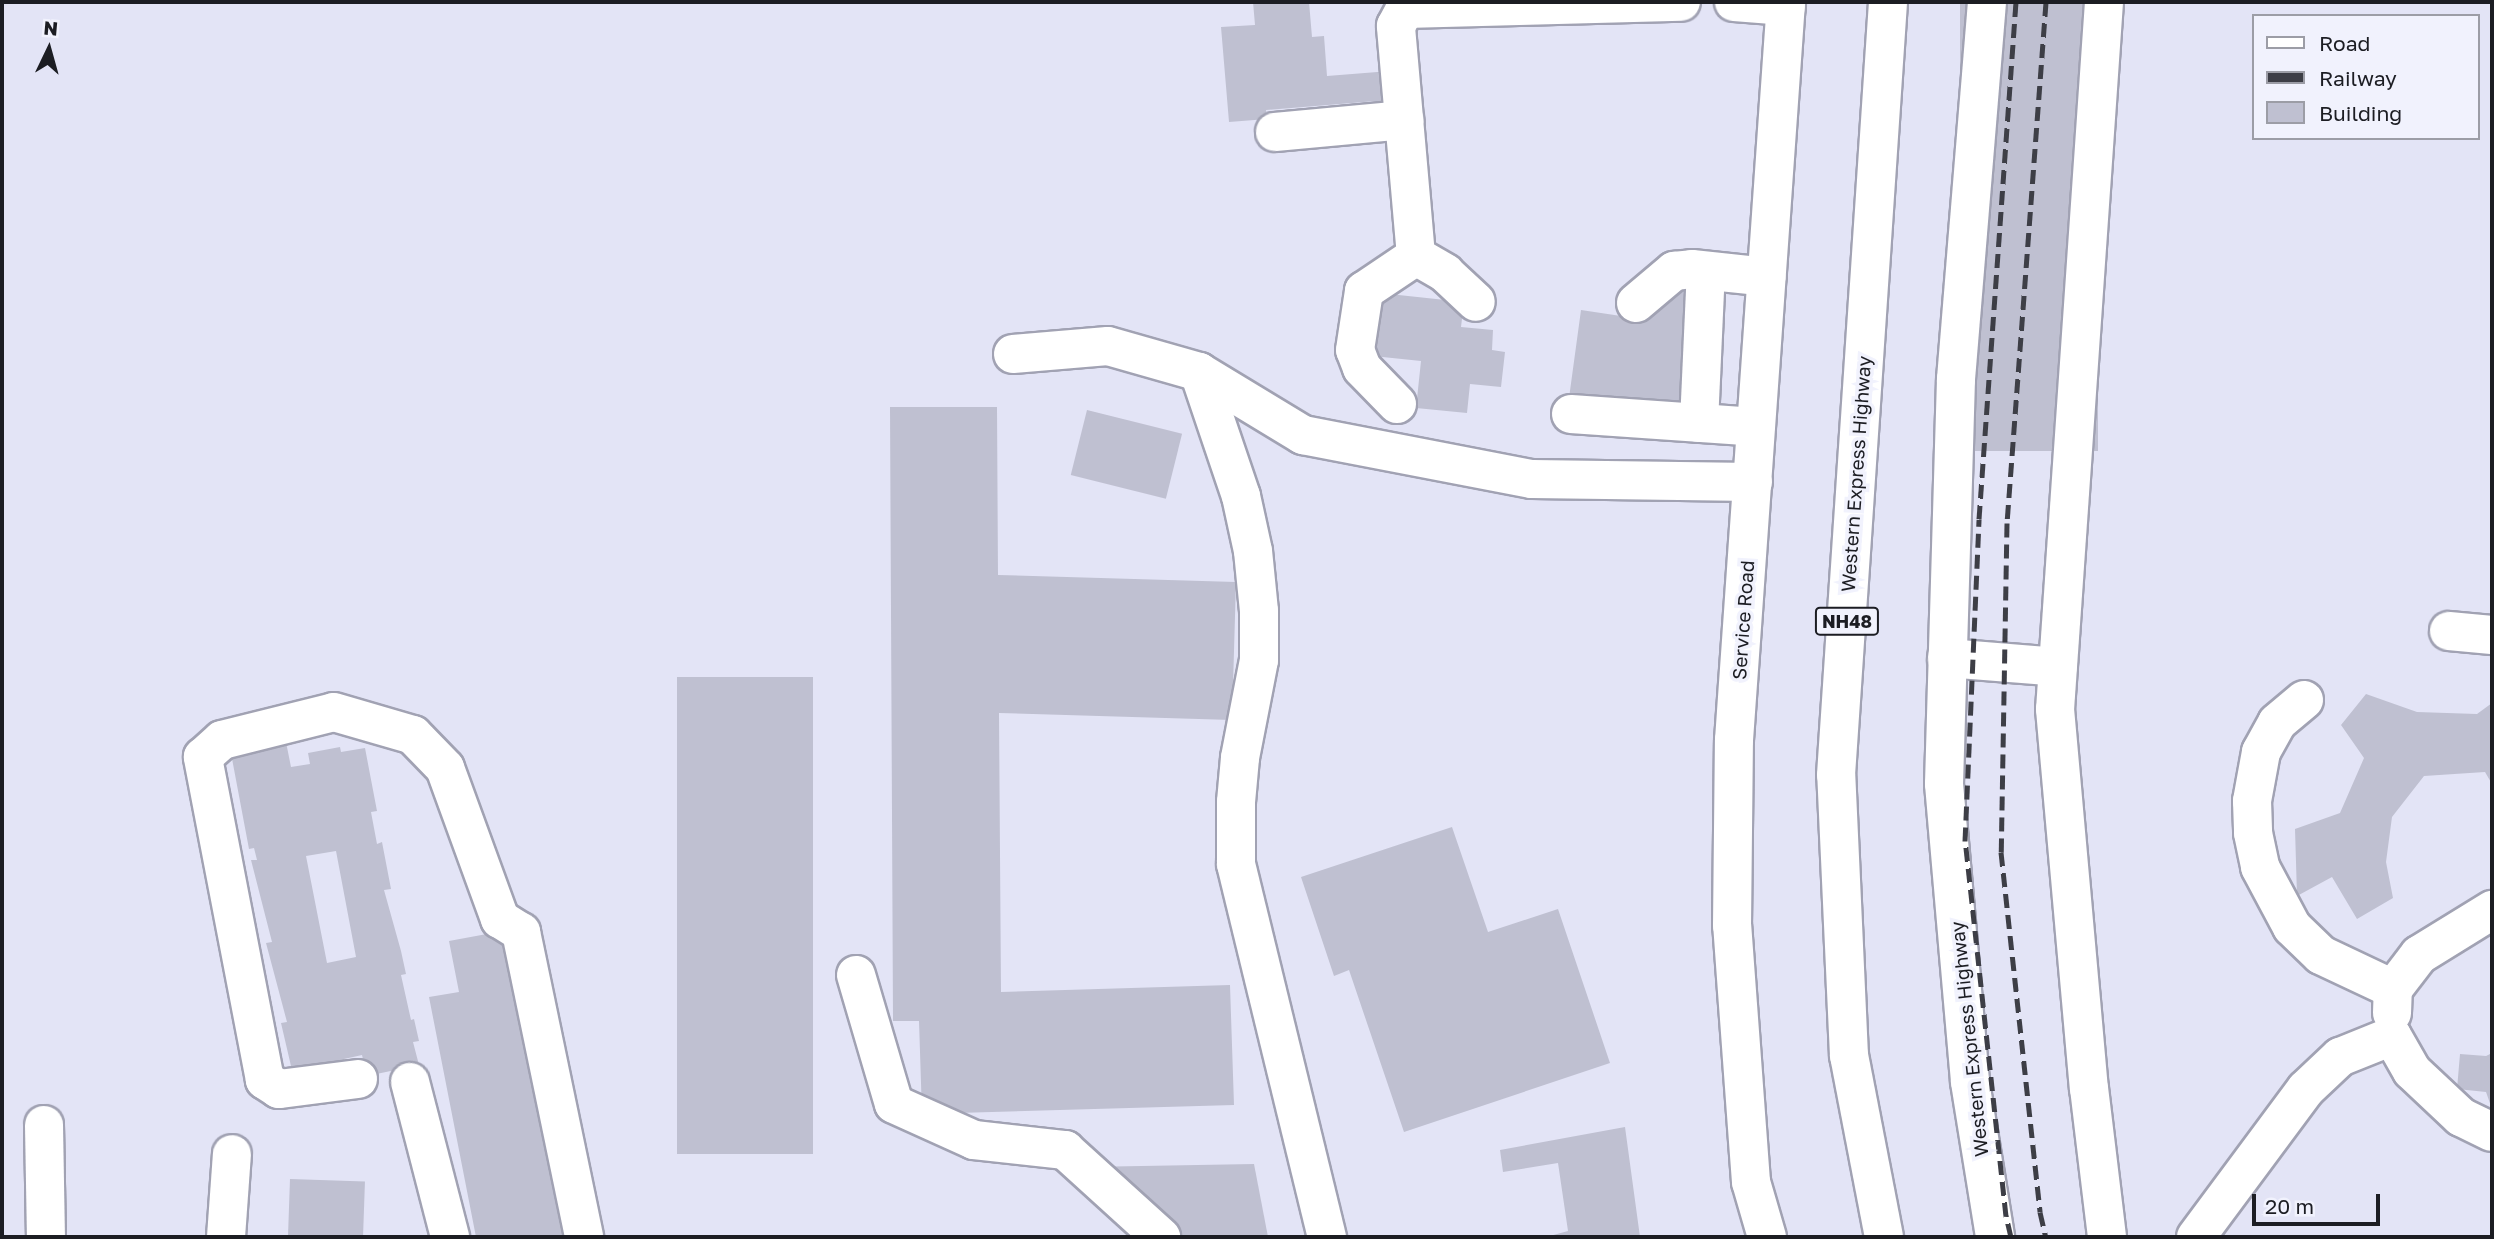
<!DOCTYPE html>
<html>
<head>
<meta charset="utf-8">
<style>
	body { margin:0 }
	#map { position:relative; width:2494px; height:1239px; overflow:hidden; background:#e3e4f6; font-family:"Golos Text",sans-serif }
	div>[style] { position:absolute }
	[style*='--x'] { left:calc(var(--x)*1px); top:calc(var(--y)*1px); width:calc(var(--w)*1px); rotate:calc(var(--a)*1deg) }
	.building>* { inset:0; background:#bfc0d1; transform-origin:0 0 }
	.roads { filter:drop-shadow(2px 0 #a1a2b3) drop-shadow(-2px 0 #a1a2b3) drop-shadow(0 2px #a1a2b3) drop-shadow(0 -2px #a1a2b3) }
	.minor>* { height:38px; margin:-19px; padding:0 19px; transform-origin:19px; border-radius:19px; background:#fff }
	.highway>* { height:38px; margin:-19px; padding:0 19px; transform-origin:19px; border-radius:19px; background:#fff }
	.rail>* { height:5px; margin-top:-2.5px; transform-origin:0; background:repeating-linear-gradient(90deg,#3d3e46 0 14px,transparent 0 21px) }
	span { translate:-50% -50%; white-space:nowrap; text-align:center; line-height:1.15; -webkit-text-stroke:7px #f1f2fd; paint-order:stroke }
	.shield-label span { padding:2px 5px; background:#f1f2fd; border:2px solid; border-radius:5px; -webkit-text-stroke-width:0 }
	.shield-label { font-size:18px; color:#1c1d23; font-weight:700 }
	.street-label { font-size:19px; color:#1c1d23 }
	.frame { position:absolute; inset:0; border:4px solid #1c1d23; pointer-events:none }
	.legend { position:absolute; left:2252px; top:14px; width:228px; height:126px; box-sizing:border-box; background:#f1f2fd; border:2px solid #9c9da6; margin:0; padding:9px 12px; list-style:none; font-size:21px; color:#1c1d23 }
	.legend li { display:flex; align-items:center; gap:14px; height:35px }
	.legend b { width:35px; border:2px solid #9c9da6 }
	.north { position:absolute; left:14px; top:14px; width:70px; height:70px; -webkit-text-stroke:5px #f1f2fd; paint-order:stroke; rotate:5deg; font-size:19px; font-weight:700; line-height:28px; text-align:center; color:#1c1d23 }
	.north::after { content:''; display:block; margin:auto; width:24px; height:32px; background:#1c1d23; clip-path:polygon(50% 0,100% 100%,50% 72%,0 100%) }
	.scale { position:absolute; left:2252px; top:1194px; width:128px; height:32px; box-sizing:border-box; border:4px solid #1c1d23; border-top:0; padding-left:9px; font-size:21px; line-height:24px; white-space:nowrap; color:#1c1d23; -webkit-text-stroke:5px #f1f2fd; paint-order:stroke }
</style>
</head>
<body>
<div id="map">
	<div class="building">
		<i style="clip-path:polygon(1253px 2px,1309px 2px,1312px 37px,1324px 36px,1327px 76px,1390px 71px,1393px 107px,1376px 109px,1376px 101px,1266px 110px,1267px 119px,1229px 122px,1221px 27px,1255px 25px)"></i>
		<i style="left:1960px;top:2px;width:138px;height:449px"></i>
		<i style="clip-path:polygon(1696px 278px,1693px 404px,1569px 398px,1581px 310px,1641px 319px)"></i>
		<i style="clip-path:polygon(1380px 293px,1464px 302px,1461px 327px,1493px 330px,1492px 350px,1505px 352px,1501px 387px,1470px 384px,1467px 413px,1416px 408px,1421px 361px,1373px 356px)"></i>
		<i style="clip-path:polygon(890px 407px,997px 407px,998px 575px,1236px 582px,1232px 720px,999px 713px,1001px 992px,1230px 985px,1234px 1105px,922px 1114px,919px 1021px,893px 1021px)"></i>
		<i style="left:1087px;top:410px;width:98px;height:67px;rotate:14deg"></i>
		<i style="left:677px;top:677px;width:136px;height:477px"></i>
		<i style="clip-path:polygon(2366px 694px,2417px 712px,2477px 714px,2492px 703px,2492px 784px,2485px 772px,2424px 776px,2392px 817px,2386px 862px,2393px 898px,2357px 919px,2332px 877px,2297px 896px,2295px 829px,2340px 813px,2364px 758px,2341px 725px)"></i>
		<i style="clip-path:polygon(evenodd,285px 737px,291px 767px,310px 764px,308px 753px,340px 747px,341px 752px,365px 748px,377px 811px,371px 812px,377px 844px,382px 842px,391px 889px,384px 890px,401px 951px,406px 974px,401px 975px,411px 1020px,414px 1019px,419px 1041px,413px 1042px,419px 1065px,367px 1076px,362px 1055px,344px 1059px,346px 1067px,294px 1079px,281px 1023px,287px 1022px,266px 943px,272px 942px,251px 860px,257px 860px,254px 848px,249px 849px,230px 748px,285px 737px,336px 851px,356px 957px,327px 963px,306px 856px,336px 851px)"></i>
		<i style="clip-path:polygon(1452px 827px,1488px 932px,1558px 909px,1610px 1063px,1404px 1132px,1349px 970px,1334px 976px,1301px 877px)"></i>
		<i style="clip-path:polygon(503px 931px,575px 1237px,476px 1237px,429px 997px,459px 992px,449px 941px)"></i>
		<i style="clip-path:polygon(2492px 1053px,2492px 1109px,2486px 1092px,2457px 1089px,2460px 1054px,2486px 1056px)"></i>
		<i style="clip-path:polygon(1625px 1127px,1640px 1237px,1546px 1237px,1568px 1231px,1558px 1163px,1503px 1172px,1500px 1150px)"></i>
		<i style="clip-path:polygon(1254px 1164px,1268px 1237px,1151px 1237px,1085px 1167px)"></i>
		<i style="left:290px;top:1179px;width:75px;height:58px;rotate:2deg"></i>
	</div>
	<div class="roads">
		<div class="minor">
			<i style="--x:1734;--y:2;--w:52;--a:4.4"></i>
			<i style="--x:2104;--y:2;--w:709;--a:93.96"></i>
			<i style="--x:2055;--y:709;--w:381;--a:84.9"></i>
			<i style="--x:2089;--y:1088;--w:150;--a:83.1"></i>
			<i style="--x:1275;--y:132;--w:130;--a:-5.3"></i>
			<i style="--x:1416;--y:256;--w:34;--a:30"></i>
			<i style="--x:1445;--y:273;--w:42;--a:43.1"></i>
			<i style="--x:1636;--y:303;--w:50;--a:-40.1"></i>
			<i style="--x:1674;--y:271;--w:18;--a:-6"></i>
			<i style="--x:1692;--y:269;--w:75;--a:6.1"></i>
			<i style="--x:1013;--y:354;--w:95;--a:-4.8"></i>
			<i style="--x:1108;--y:346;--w:95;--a:15.9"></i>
			<i style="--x:1199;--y:372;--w:122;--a:31.2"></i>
			<i style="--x:1303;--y:435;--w:233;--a:10.9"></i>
			<i style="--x:1532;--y:479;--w:221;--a:0.8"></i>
			<i style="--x:1199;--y:372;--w:131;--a:71.3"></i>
			<i style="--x:1241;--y:496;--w:56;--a:77.7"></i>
			<i style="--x:1253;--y:551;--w:60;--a:84.3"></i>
			<i style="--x:1259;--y:611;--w:49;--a:90"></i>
			<i style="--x:1259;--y:660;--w:100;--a:101"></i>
			<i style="--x:1240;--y:758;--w:44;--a:95.2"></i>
			<i style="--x:1236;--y:802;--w:62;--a:90"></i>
			<i style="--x:1236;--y:864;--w:384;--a:76.3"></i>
			<i style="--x:1397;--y:404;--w:50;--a:-134.2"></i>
			<i style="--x:1362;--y:368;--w:19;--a:-111"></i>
			<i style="--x:1355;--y:350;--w:60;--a:-81.3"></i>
			<i style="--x:1364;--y:291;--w:63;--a:-33.9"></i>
			<i style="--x:1416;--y:256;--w:231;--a:-95"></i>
			<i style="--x:1396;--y:26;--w:19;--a:-62"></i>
			<i style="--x:1405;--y:9;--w:276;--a:-1.5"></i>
			<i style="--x:1571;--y:414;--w:185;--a:4"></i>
			<i style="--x:1699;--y:423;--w:152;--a:-87.4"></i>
			<i style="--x:2449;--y:631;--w:43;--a:5.3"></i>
			<i style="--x:2304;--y:700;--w:35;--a:140"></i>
			<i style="--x:2277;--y:723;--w:33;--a:119"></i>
			<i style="--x:2261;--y:752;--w:50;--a:100.4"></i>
			<i style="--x:2252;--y:801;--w:32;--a:88"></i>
			<i style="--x:2253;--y:833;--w:35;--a:78"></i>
			<i style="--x:2260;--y:867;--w:68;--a:61.9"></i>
			<i style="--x:2292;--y:927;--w:40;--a:44"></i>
			<i style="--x:2321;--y:955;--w:80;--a:25.3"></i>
			<i style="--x:856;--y:975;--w:134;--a:73.6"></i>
			<i style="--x:894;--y:1104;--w:88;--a:24.2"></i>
			<i style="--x:974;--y:1140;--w:92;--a:6.3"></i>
			<i style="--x:1065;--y:1150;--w:130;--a:42.2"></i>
			<i style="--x:2392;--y:1013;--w:24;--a:-88"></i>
			<i style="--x:2393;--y:989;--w:43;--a:-52.6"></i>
			<i style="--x:2419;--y:955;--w:86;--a:-31.7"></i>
			<i style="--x:2392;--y:1036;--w:40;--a:60.3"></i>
			<i style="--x:2412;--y:1071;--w:67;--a:43.2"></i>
			<i style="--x:2461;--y:1117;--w:34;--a:26"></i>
			<i style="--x:358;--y:1079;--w:80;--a:172.8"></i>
			<i style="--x:279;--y:1089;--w:17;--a:-147"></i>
			<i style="--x:265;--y:1080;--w:329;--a:-100.9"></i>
			<i style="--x:203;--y:757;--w:25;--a:-42"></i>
			<i style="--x:222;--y:740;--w:115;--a:-14"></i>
			<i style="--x:334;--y:712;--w:82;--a:16.2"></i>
			<i style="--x:413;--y:735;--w:46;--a:45.9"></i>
			<i style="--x:445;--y:768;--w:161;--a:70"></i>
			<i style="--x:500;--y:919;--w:25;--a:32"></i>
			<i style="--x:521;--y:932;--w:311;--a:78.3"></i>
			<i style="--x:410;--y:1082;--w:160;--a:75.5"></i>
			<i style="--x:44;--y:1125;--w:112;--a:89"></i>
			<i style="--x:226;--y:1237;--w:83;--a:-85.9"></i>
			<i style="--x:1767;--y:1237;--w:57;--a:-106.2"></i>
			<i style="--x:1751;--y:1182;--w:257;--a:-94.2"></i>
			<i style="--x:1732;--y:926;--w:186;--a:-89.4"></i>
			<i style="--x:1734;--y:740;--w:740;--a:-85.97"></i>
			<i style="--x:2196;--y:1237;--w:184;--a:-53.4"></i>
			<i style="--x:2306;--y:1089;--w:47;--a:-43.3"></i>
			<i style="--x:2340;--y:1057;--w:56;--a:-22"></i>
		</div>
		<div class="highway">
			<i style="--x:1987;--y:2;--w:378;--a:94.7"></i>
			<i style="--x:1956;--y:379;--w:405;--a:91.7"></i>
			<i style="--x:1944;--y:784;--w:299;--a:85"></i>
			<i style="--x:1970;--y:1082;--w:157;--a:80.8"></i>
			<i style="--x:1947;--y:658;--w:111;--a:4.6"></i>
			<i style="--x:1884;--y:1237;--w:184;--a:-100.9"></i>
			<i style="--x:1849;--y:1056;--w:281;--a:-92.6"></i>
			<i style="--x:1836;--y:775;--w:775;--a:-86.15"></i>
		</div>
	</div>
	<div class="rail">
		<i style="--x:2046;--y:2;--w:522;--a:94.28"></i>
		<i style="--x:2007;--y:523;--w:329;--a:91"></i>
		<i style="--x:2001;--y:852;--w:362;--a:83.8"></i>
		<i style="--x:2040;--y:1212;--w:26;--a:77"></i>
		<i style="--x:2011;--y:1237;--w:22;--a:-103"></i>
		<i style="--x:2006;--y:1216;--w:377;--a:-96.2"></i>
		<i style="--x:1965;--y:841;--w:322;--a:-87.5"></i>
		<i style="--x:1979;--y:519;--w:518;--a:-85.91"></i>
	</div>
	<div class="shield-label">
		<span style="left:1847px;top:621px">NH48</span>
	</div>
	<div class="street-label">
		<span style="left:1856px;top:474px;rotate:-86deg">Western Express Highway</span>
		<span style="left:1743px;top:620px;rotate:-86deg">Service Road</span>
		<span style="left:1969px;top:1039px;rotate:-96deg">Western Express Highway</span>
	</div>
	<div class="frame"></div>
	<ul class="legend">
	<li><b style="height:9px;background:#fff"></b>Road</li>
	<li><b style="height:9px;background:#3d3e46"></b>Railway</li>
	<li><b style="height:19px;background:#bfc0d1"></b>Building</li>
	</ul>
	<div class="north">N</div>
	<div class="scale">20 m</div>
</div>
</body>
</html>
